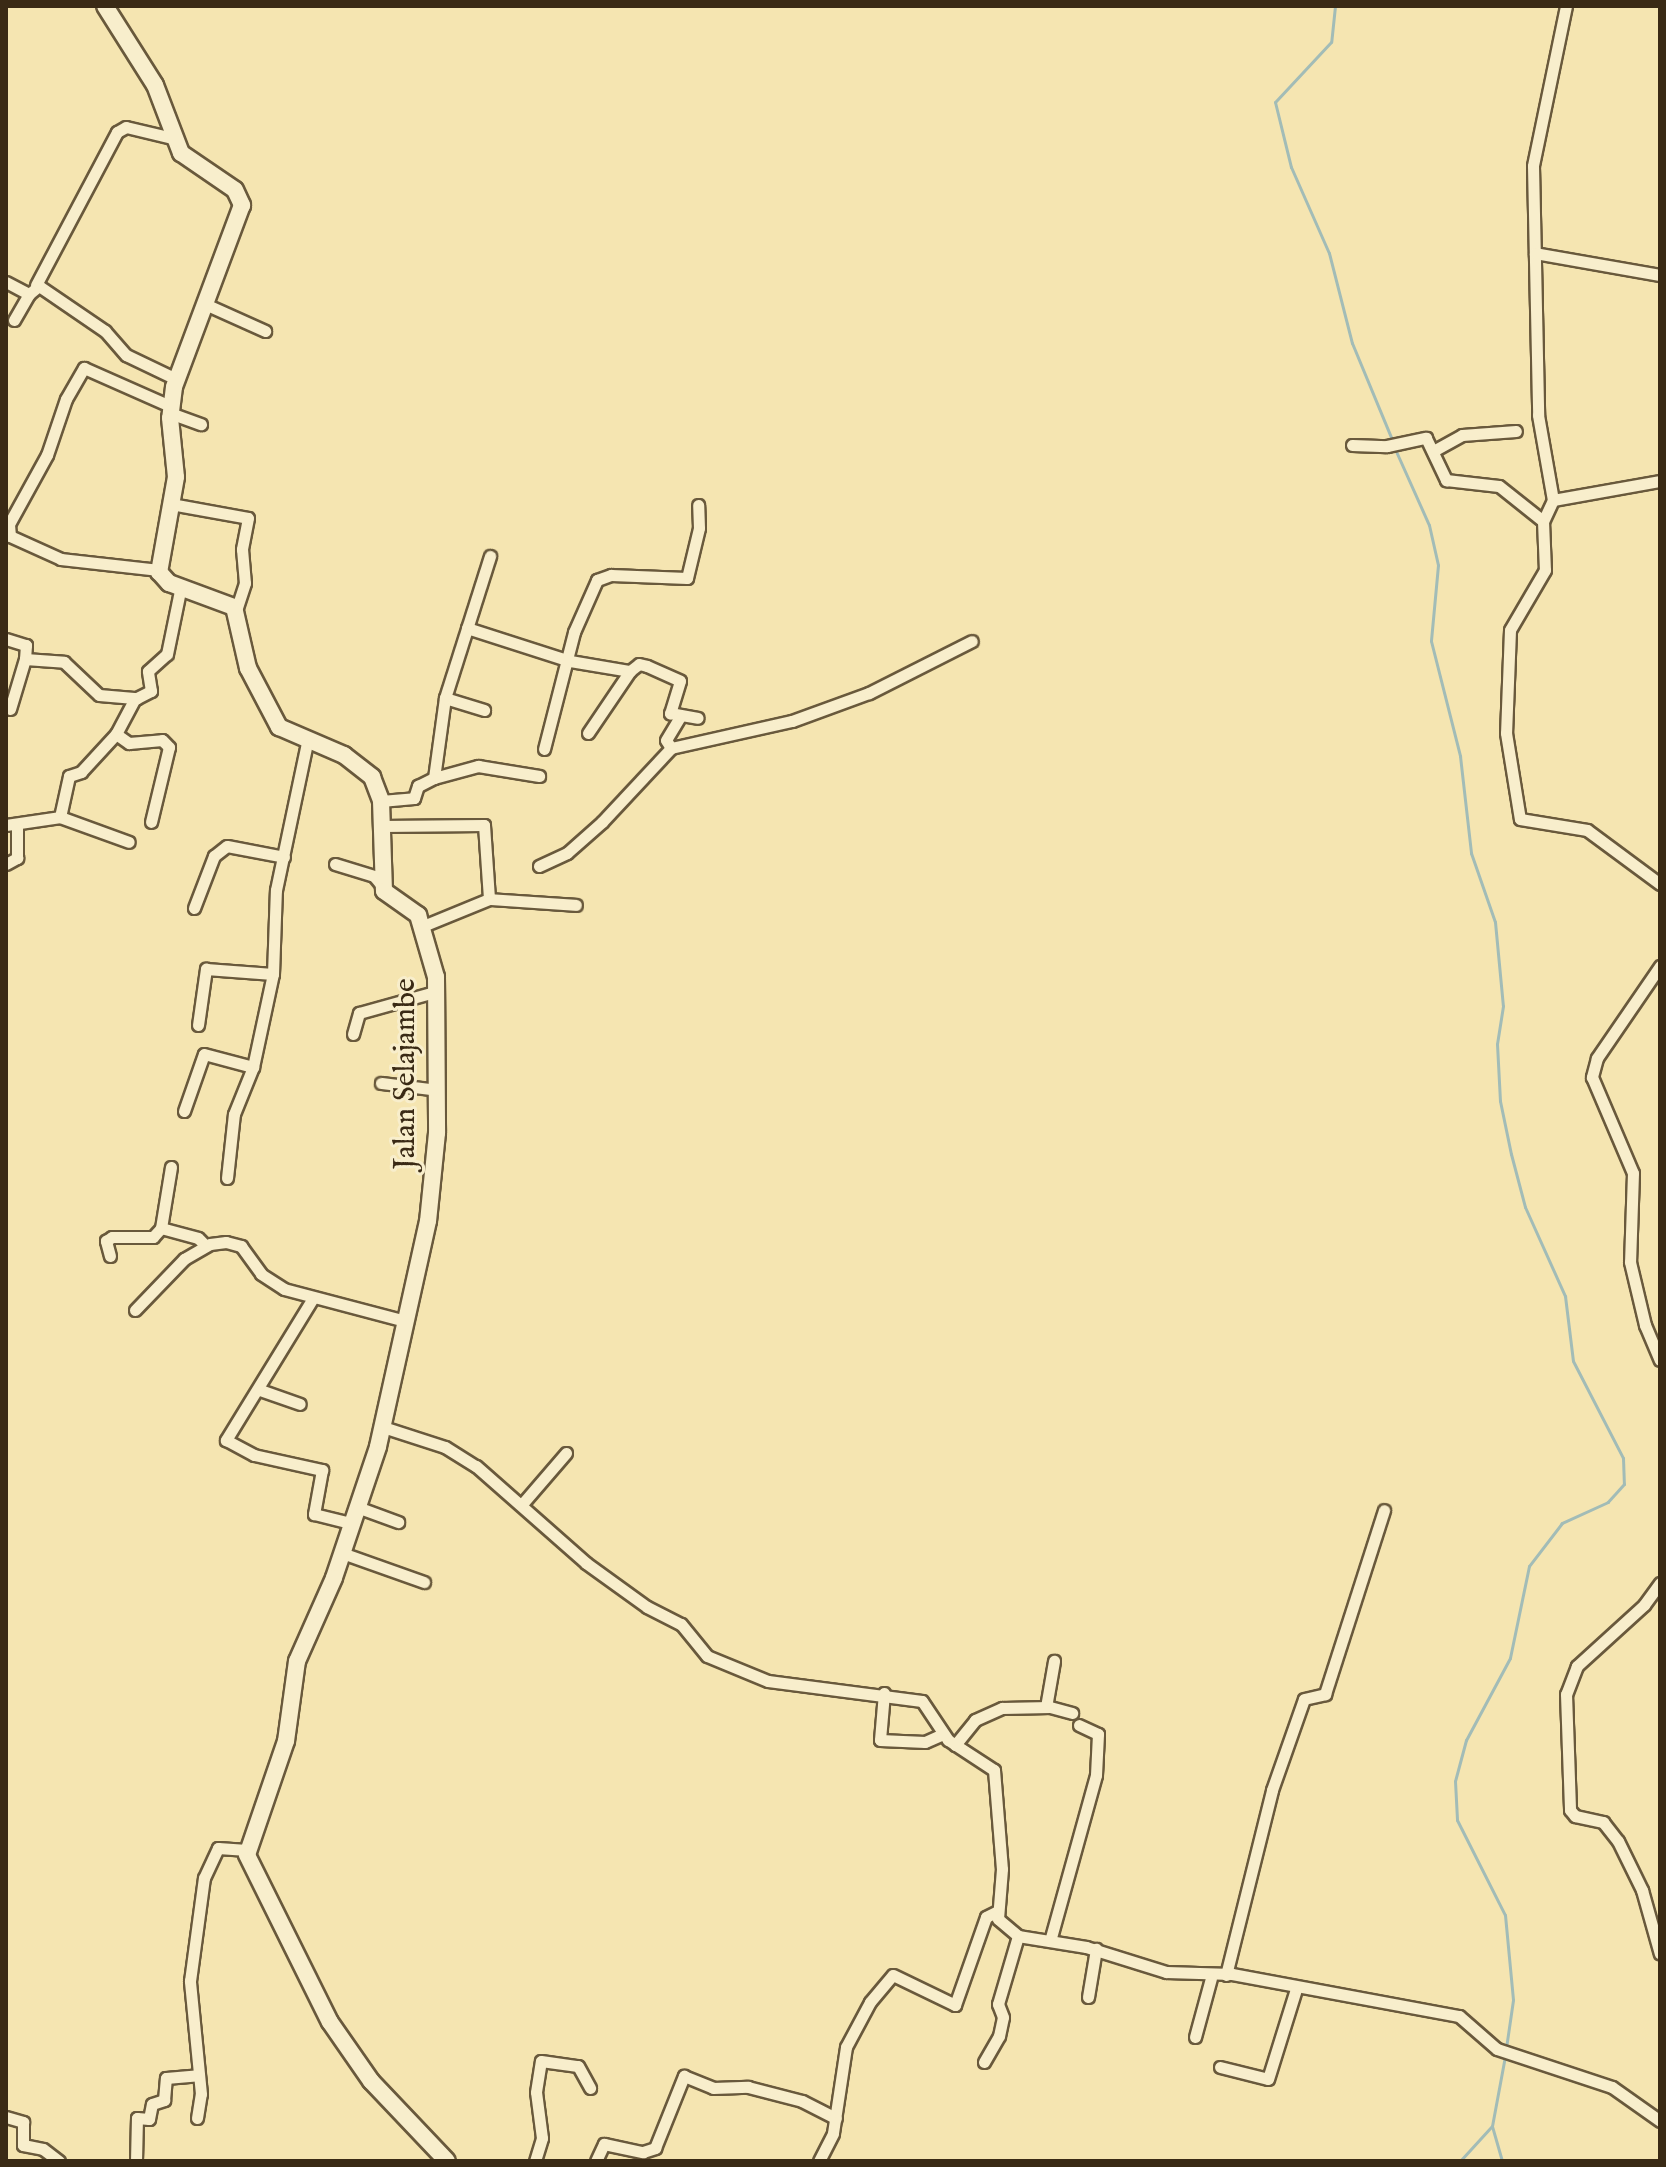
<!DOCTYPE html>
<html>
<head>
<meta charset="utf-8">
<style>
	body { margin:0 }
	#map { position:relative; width:1666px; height:2167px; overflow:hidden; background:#f5e5b1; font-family:"IM FELL English",serif }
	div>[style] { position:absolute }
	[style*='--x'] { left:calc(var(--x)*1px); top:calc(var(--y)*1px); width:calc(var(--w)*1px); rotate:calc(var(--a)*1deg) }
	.stream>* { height:3px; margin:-1.5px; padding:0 1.5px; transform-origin:1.5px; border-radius:1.5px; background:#a2bcb7 }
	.roads { filter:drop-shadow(2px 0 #69593c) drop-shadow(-2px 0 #69593c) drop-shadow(0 2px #69593c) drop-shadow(0 -2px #69593c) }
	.street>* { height:11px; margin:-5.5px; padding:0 5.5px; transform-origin:5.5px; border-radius:5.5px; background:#f8eecc }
	.secondary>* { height:16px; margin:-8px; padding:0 8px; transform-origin:8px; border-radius:8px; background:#f8eecc }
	span { translate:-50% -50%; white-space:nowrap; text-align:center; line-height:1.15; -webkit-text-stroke:6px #f8eecc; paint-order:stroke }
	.street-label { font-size:30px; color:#3a2a15 }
	.frame { position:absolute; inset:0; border:8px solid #3a2a15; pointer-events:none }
</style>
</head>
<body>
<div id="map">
	<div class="stream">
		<i style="--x:1335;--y:6;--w:36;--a:96"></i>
		<i style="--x:1331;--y:42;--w:82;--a:133"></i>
		<i style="--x:1275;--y:102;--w:67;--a:76.2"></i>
		<i style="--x:1291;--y:167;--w:94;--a:66.2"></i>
		<i style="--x:1329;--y:253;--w:93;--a:75.7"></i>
		<i style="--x:1352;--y:343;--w:107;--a:67.5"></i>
		<i style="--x:1395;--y:449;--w:83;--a:65.9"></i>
		<i style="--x:1429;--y:525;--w:41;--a:77.3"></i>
		<i style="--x:1438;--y:565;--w:76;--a:95.3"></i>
		<i style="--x:1431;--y:641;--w:119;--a:75.8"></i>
		<i style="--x:1460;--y:756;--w:98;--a:83.5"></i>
		<i style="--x:1471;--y:853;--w:73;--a:70.8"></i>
		<i style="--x:1495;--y:922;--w:84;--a:84.6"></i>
		<i style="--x:1503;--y:1006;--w:38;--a:99"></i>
		<i style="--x:1497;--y:1044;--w:57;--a:87"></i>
		<i style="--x:1500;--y:1101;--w:54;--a:78.3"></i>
		<i style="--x:1511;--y:1154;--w:55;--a:75.2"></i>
		<i style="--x:1525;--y:1207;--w:98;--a:65.8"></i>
		<i style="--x:1565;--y:1296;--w:65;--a:83"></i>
		<i style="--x:1573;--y:1361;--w:109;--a:62.7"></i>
		<i style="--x:1623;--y:1458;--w:26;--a:88"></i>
		<i style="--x:1624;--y:1484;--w:24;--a:132"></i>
		<i style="--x:1608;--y:1502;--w:51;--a:155.5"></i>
		<i style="--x:1562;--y:1523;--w:54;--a:127.5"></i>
		<i style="--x:1529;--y:1566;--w:94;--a:101.7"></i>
		<i style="--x:1510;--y:1658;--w:93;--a:118.2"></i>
		<i style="--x:1466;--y:1740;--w:42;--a:105"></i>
		<i style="--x:1455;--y:1781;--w:39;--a:87"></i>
		<i style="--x:1457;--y:1820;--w:106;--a:63.2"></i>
		<i style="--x:1505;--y:1915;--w:85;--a:84.6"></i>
		<i style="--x:1513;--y:2000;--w:49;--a:98.3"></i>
		<i style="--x:1460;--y:2161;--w:47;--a:-47.6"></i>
		<i style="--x:1502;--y:2161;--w:36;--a:-106"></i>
		<i style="--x:1492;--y:2126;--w:71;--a:-79.5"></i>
	</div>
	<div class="roads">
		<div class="street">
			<i style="--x:1566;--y:6;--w:163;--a:101.7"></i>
			<i style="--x:1533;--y:166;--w:249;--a:88.8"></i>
			<i style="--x:1538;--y:415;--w:86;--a:80"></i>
			<i style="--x:1553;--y:500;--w:23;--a:115"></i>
			<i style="--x:1543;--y:521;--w:49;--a:87.7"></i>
			<i style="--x:1545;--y:570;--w:69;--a:120.3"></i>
			<i style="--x:1510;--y:630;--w:103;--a:92.2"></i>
			<i style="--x:1506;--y:733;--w:87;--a:80.8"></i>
			<i style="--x:1520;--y:819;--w:68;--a:9.3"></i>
			<i style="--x:1587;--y:830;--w:91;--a:36.5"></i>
			<i style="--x:1535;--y:253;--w:127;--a:10"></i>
			<i style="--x:6;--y:282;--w:26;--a:28"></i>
			<i style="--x:29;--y:294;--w:13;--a:-39"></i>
			<i style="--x:39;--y:286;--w:80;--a:34.3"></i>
			<i style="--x:105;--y:331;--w:32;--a:49"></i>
			<i style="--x:126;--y:355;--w:55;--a:25.6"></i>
			<i style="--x:36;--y:285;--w:173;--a:-62.1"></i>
			<i style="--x:117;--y:132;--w:10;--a:-29"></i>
			<i style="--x:126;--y:127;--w:47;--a:13.4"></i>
			<i style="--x:205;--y:304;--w:66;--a:24.2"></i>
			<i style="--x:14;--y:320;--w:30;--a:-60"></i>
			<i style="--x:170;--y:413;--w:33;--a:20"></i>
			<i style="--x:1352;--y:445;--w:35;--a:2"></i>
			<i style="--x:1387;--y:446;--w:40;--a:-12"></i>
			<i style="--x:1426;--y:438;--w:47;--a:64.5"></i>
			<i style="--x:1446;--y:480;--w:53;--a:6.5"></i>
			<i style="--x:1499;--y:486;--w:56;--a:38.5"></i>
			<i style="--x:1435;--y:450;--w:31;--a:-29"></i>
			<i style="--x:1462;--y:435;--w:54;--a:-4.2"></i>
			<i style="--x:1553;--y:500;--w:109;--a:-10.1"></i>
			<i style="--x:171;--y:504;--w:78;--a:10.3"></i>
			<i style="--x:248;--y:518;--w:32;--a:101"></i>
			<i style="--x:242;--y:549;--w:34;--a:85"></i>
			<i style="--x:245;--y:583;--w:28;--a:108"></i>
			<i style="--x:159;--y:570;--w:99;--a:-173.6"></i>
			<i style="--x:61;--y:559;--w:56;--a:-155.7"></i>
			<i style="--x:10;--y:536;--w:12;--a:-95"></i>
			<i style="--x:9;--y:524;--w:79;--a:-61.2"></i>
			<i style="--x:47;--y:455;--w:59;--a:-71.3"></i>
			<i style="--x:66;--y:399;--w:36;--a:-60"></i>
			<i style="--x:84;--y:368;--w:94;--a:23.8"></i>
			<i style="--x:467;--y:628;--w:108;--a:17.8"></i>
			<i style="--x:570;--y:661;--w:61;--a:9.5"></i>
			<i style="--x:630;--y:671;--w:11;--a:-38"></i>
			<i style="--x:639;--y:664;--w:8;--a:14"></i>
			<i style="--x:647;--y:666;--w:36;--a:24"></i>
			<i style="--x:680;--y:681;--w:34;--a:107"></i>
			<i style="--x:670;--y:713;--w:28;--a:10"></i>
			<i style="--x:6;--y:639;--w:21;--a:17"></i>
			<i style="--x:26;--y:645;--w:14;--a:94"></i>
			<i style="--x:445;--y:698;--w:41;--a:17.1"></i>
			<i style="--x:10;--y:709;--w:52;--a:-73.3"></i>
			<i style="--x:25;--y:659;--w:39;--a:4"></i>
			<i style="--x:64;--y:662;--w:48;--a:43.3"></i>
			<i style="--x:99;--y:695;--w:38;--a:5"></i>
			<i style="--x:588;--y:733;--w:75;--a:-55.9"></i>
			<i style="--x:116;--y:734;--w:16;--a:35"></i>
			<i style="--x:129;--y:743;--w:33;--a:-5"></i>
			<i style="--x:162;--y:740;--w:10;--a:45"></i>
			<i style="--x:169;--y:747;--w:77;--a:103.5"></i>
			<i style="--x:671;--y:748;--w:9;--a:-122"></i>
			<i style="--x:666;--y:740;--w:26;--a:-59"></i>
			<i style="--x:544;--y:749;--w:121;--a:-75.6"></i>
			<i style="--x:574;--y:632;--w:57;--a:-66.1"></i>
			<i style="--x:597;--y:580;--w:15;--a:-20"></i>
			<i style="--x:611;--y:575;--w:76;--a:2.3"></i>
			<i style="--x:687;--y:578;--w:51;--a:-76.5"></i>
			<i style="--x:699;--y:528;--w:23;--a:-92"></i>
			<i style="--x:434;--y:778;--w:46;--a:-15.3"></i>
			<i style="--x:478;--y:766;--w:62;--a:9.3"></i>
			<i style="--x:381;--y:801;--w:33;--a:-5"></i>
			<i style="--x:414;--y:798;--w:13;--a:-72"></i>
			<i style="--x:418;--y:786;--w:18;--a:-27"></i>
			<i style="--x:434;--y:778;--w:81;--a:-82.2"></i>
			<i style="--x:445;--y:698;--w:149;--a:-72.4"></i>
			<i style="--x:60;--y:817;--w:73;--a:19.9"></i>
			<i style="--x:6;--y:825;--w:55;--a:-8.4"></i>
			<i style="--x:60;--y:817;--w:42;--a:-77.6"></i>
			<i style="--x:69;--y:776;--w:13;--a:-18"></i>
			<i style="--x:81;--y:772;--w:52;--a:-47.4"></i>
			<i style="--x:116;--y:734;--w:40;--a:-62"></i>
			<i style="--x:135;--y:699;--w:18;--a:-27"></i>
			<i style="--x:151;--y:691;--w:20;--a:-99"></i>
			<i style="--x:148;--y:671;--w:25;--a:-42"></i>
			<i style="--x:167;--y:654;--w:69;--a:-78.4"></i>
			<i style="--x:382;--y:826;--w:102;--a:-0.6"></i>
			<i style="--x:484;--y:825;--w:74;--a:86.1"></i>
			<i style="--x:6;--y:864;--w:13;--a:-29"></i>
			<i style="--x:17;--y:858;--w:34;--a:-90"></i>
			<i style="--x:335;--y:864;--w:41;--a:17.1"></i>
			<i style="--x:374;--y:876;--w:14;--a:51"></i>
			<i style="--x:539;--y:866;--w:31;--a:-25"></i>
			<i style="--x:567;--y:853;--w:47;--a:-41.5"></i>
			<i style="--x:602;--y:822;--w:101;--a:-47"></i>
			<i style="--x:671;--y:748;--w:124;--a:-12.6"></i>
			<i style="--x:792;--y:721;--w:82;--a:-20"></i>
			<i style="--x:869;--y:693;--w:115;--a:-26.8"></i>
			<i style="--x:194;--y:908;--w:56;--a:-69"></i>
			<i style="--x:214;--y:856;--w:16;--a:-38"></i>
			<i style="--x:227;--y:846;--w:58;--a:10.9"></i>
			<i style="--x:423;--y:926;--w:71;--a:-22.2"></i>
			<i style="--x:489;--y:899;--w:87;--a:3.9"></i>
			<i style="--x:1660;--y:966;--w:112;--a:124.4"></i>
			<i style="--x:1597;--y:1058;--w:20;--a:105"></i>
			<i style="--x:1592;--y:1077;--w:104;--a:66.9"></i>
			<i style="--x:1633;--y:1173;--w:89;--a:91.9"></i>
			<i style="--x:1630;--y:1262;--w:65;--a:76.6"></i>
			<i style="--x:1645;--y:1325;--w:38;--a:67"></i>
			<i style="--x:198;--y:1025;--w:57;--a:-81.9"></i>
			<i style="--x:206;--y:969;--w:67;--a:4.3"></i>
			<i style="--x:353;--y:1034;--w:22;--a:-74"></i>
			<i style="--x:359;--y:1013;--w:82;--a:-15.6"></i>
			<i style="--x:381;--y:1083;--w:57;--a:7"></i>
			<i style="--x:184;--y:1111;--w:60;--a:-70.7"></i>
			<i style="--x:204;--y:1054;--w:51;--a:14.9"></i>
			<i style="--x:171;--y:1167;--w:62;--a:99.3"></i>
			<i style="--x:161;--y:1228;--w:38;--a:15"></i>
			<i style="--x:198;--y:1238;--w:11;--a:45"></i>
			<i style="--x:227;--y:1178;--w:64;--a:-83.8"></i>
			<i style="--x:234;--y:1114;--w:51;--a:-68"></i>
			<i style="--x:253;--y:1067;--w:95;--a:-77.9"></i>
			<i style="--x:273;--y:974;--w:84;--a:-88"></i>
			<i style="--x:276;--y:890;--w:150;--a:-78.1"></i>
			<i style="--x:110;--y:1256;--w:16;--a:-105"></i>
			<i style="--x:106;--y:1241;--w:7;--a:-34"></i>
			<i style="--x:112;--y:1237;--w:41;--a:0"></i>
			<i style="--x:153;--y:1237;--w:12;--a:-48"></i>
			<i style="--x:313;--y:1298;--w:167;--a:121.5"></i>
			<i style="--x:226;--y:1440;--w:32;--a:28"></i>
			<i style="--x:254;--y:1455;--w:70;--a:12.4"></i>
			<i style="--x:322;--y:1470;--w:45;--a:100.3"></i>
			<i style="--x:314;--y:1514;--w:38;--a:14"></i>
			<i style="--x:135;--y:1310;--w:71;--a:-46.1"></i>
			<i style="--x:184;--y:1259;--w:30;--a:-30"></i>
			<i style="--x:210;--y:1244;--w:16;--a:-7"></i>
			<i style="--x:226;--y:1242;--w:16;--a:15"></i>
			<i style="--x:241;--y:1246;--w:34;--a:54"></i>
			<i style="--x:261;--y:1274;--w:27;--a:33"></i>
			<i style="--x:284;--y:1289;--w:125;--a:14.8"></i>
			<i style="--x:260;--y:1390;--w:42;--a:19.3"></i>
			<i style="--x:383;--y:1427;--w:65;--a:17.9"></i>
			<i style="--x:445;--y:1447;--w:36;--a:32"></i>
			<i style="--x:476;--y:1466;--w:147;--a:41.4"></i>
			<i style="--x:586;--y:1563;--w:75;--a:35.8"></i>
			<i style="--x:647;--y:1607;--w:38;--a:27"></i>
			<i style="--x:681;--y:1624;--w:41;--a:50.9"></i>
			<i style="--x:707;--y:1656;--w:66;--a:22.3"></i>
			<i style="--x:768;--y:1681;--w:155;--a:7.4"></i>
			<i style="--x:922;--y:1701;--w:47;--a:56.3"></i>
			<i style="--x:948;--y:1740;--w:55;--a:33.1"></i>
			<i style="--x:994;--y:1770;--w:99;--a:85.4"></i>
			<i style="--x:1002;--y:1869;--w:50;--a:94.6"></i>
			<i style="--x:998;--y:1919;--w:26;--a:40"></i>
			<i style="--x:1018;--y:1936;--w:69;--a:9.2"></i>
			<i style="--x:1086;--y:1947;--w:84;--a:17.4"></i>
			<i style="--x:1166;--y:1972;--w:66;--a:1.7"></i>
			<i style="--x:1232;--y:1974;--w:231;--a:10.5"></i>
			<i style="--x:1459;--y:2016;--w:50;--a:41"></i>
			<i style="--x:1497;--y:2049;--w:121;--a:18.3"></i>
			<i style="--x:1612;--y:2087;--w:59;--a:35.3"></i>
			<i style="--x:523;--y:1503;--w:66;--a:-49.3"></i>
			<i style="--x:357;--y:1507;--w:44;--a:20.1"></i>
			<i style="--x:342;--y:1553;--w:87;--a:19.5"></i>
			<i style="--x:1660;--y:1583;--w:27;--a:126"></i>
			<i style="--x:1644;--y:1605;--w:91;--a:137.7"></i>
			<i style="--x:1577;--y:1666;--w:30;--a:111"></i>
			<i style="--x:1566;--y:1694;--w:116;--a:88"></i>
			<i style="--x:1570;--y:1810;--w:8;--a:50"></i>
			<i style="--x:1575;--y:1816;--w:29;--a:12"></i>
			<i style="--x:1603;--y:1822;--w:24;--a:52"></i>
			<i style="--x:1618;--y:1841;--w:55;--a:63.9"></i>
			<i style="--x:1642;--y:1890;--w:66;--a:74.3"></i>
			<i style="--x:884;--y:1693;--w:47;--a:94.9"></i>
			<i style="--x:880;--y:1740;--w:45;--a:2.5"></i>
			<i style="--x:925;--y:1742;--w:20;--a:-24"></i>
			<i style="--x:1046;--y:1707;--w:47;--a:-80.1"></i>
			<i style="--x:955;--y:1745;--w:32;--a:-51"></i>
			<i style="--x:975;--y:1720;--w:30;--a:-24"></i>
			<i style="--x:1002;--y:1708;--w:48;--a:-1.2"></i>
			<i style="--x:1050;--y:1707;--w:23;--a:15"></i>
			<i style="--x:1050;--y:1941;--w:172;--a:-74.5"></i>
			<i style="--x:1096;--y:1775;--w:41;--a:-87.2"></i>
			<i style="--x:1098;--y:1734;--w:21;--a:-155"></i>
			<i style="--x:1226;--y:1975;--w:191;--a:-76"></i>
			<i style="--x:1272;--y:1790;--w:96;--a:-70.6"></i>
			<i style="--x:1304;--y:1699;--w:22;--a:-13"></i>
			<i style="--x:1325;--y:1694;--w:193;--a:-72.2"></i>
			<i style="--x:1088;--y:1997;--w:49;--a:-80.5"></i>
			<i style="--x:1195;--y:2037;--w:61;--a:-74.8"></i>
			<i style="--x:984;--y:2062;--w:30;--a:-60"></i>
			<i style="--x:999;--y:2036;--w:19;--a:-78"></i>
			<i style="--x:1003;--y:2017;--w:14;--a:-111"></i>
			<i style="--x:998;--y:2004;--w:71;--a:-73.6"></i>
			<i style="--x:1220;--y:2067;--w:49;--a:14"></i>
			<i style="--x:1268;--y:2079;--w:94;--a:-72.7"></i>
			<i style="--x:6;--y:2117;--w:18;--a:16"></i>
			<i style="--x:23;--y:2122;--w:23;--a:90"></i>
			<i style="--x:23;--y:2145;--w:20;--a:11"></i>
			<i style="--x:43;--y:2149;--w:20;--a:37"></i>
			<i style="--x:197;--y:2118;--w:24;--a:-81"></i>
			<i style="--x:201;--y:2094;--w:114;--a:-95.6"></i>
			<i style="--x:190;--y:1981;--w:104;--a:-82.3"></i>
			<i style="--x:204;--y:1878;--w:33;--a:-65"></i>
			<i style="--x:218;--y:1848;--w:29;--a:4"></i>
			<i style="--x:136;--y:2161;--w:43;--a:-88.7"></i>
			<i style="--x:137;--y:2118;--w:12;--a:5"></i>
			<i style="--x:149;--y:2119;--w:15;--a:-79"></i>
			<i style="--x:152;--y:2104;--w:13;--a:-18"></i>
			<i style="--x:164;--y:2100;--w:22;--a:-85"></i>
			<i style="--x:166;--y:2078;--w:32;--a:-5"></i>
			<i style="--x:535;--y:2161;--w:24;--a:-73"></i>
			<i style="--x:542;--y:2138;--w:46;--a:-97.4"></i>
			<i style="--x:536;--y:2092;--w:31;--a:-81"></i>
			<i style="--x:541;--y:2061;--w:37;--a:8"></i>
			<i style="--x:578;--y:2066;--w:25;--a:61"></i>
			<i style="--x:596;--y:2161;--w:19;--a:-65"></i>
			<i style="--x:604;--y:2144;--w:40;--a:12"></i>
			<i style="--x:643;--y:2152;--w:13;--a:-18"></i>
			<i style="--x:655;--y:2148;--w:78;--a:-68.1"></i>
			<i style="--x:684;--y:2076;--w:31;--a:22"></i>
			<i style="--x:713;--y:2088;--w:35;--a:-2"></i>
			<i style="--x:748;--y:2087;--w:56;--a:14.5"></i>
			<i style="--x:802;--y:2101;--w:38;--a:27"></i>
			<i style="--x:819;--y:2161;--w:31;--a:-63"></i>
			<i style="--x:833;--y:2133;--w:87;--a:-81.4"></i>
			<i style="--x:846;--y:2047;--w:51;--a:-61.9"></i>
			<i style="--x:870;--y:2002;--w:35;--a:-50"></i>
			<i style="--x:893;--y:1975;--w:69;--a:25.8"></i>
			<i style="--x:955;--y:2005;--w:93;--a:-70.6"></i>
			<i style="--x:986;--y:1917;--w:13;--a:-27"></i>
		</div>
		<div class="secondary">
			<i style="--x:105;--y:6;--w:93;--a:57.7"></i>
			<i style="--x:155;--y:85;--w:73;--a:69.1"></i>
			<i style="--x:181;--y:153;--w:65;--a:34.4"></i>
			<i style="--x:235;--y:190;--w:17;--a:65"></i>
			<i style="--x:242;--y:205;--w:194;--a:110.5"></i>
			<i style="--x:174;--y:387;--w:31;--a:97"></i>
			<i style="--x:170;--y:418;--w:59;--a:84.2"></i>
			<i style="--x:176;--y:477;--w:97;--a:100.1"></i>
			<i style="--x:159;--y:572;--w:15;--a:48"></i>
			<i style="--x:169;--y:583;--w:69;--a:20.3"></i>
			<i style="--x:234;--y:607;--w:63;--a:77.1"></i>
			<i style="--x:248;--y:668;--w:67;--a:62.3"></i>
			<i style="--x:279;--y:727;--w:71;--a:23.3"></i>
			<i style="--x:344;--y:755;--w:36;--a:38"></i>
			<i style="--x:372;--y:777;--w:26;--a:69"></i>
			<i style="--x:381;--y:801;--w:90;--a:88.1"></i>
			<i style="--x:384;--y:891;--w:42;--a:35.2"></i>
			<i style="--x:418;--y:915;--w:65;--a:73.8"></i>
			<i style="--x:436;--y:977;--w:156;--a:89.6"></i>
			<i style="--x:437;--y:1133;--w:88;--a:95.8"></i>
			<i style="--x:428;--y:1221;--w:231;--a:102.5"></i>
			<i style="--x:378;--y:1447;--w:138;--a:108.6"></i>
			<i style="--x:334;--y:1578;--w:91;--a:114"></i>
			<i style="--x:297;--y:1661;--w:81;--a:97.8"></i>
			<i style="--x:286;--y:1741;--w:120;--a:108.9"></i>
			<i style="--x:247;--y:1855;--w:186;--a:63.6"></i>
			<i style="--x:330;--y:2022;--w:72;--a:55.2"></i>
			<i style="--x:371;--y:2081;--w:110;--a:46.5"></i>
		</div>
	</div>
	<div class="street-label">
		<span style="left:406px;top:1074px;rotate:-90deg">Jalan Selajambe</span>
	</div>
	<div class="frame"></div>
</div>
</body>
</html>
